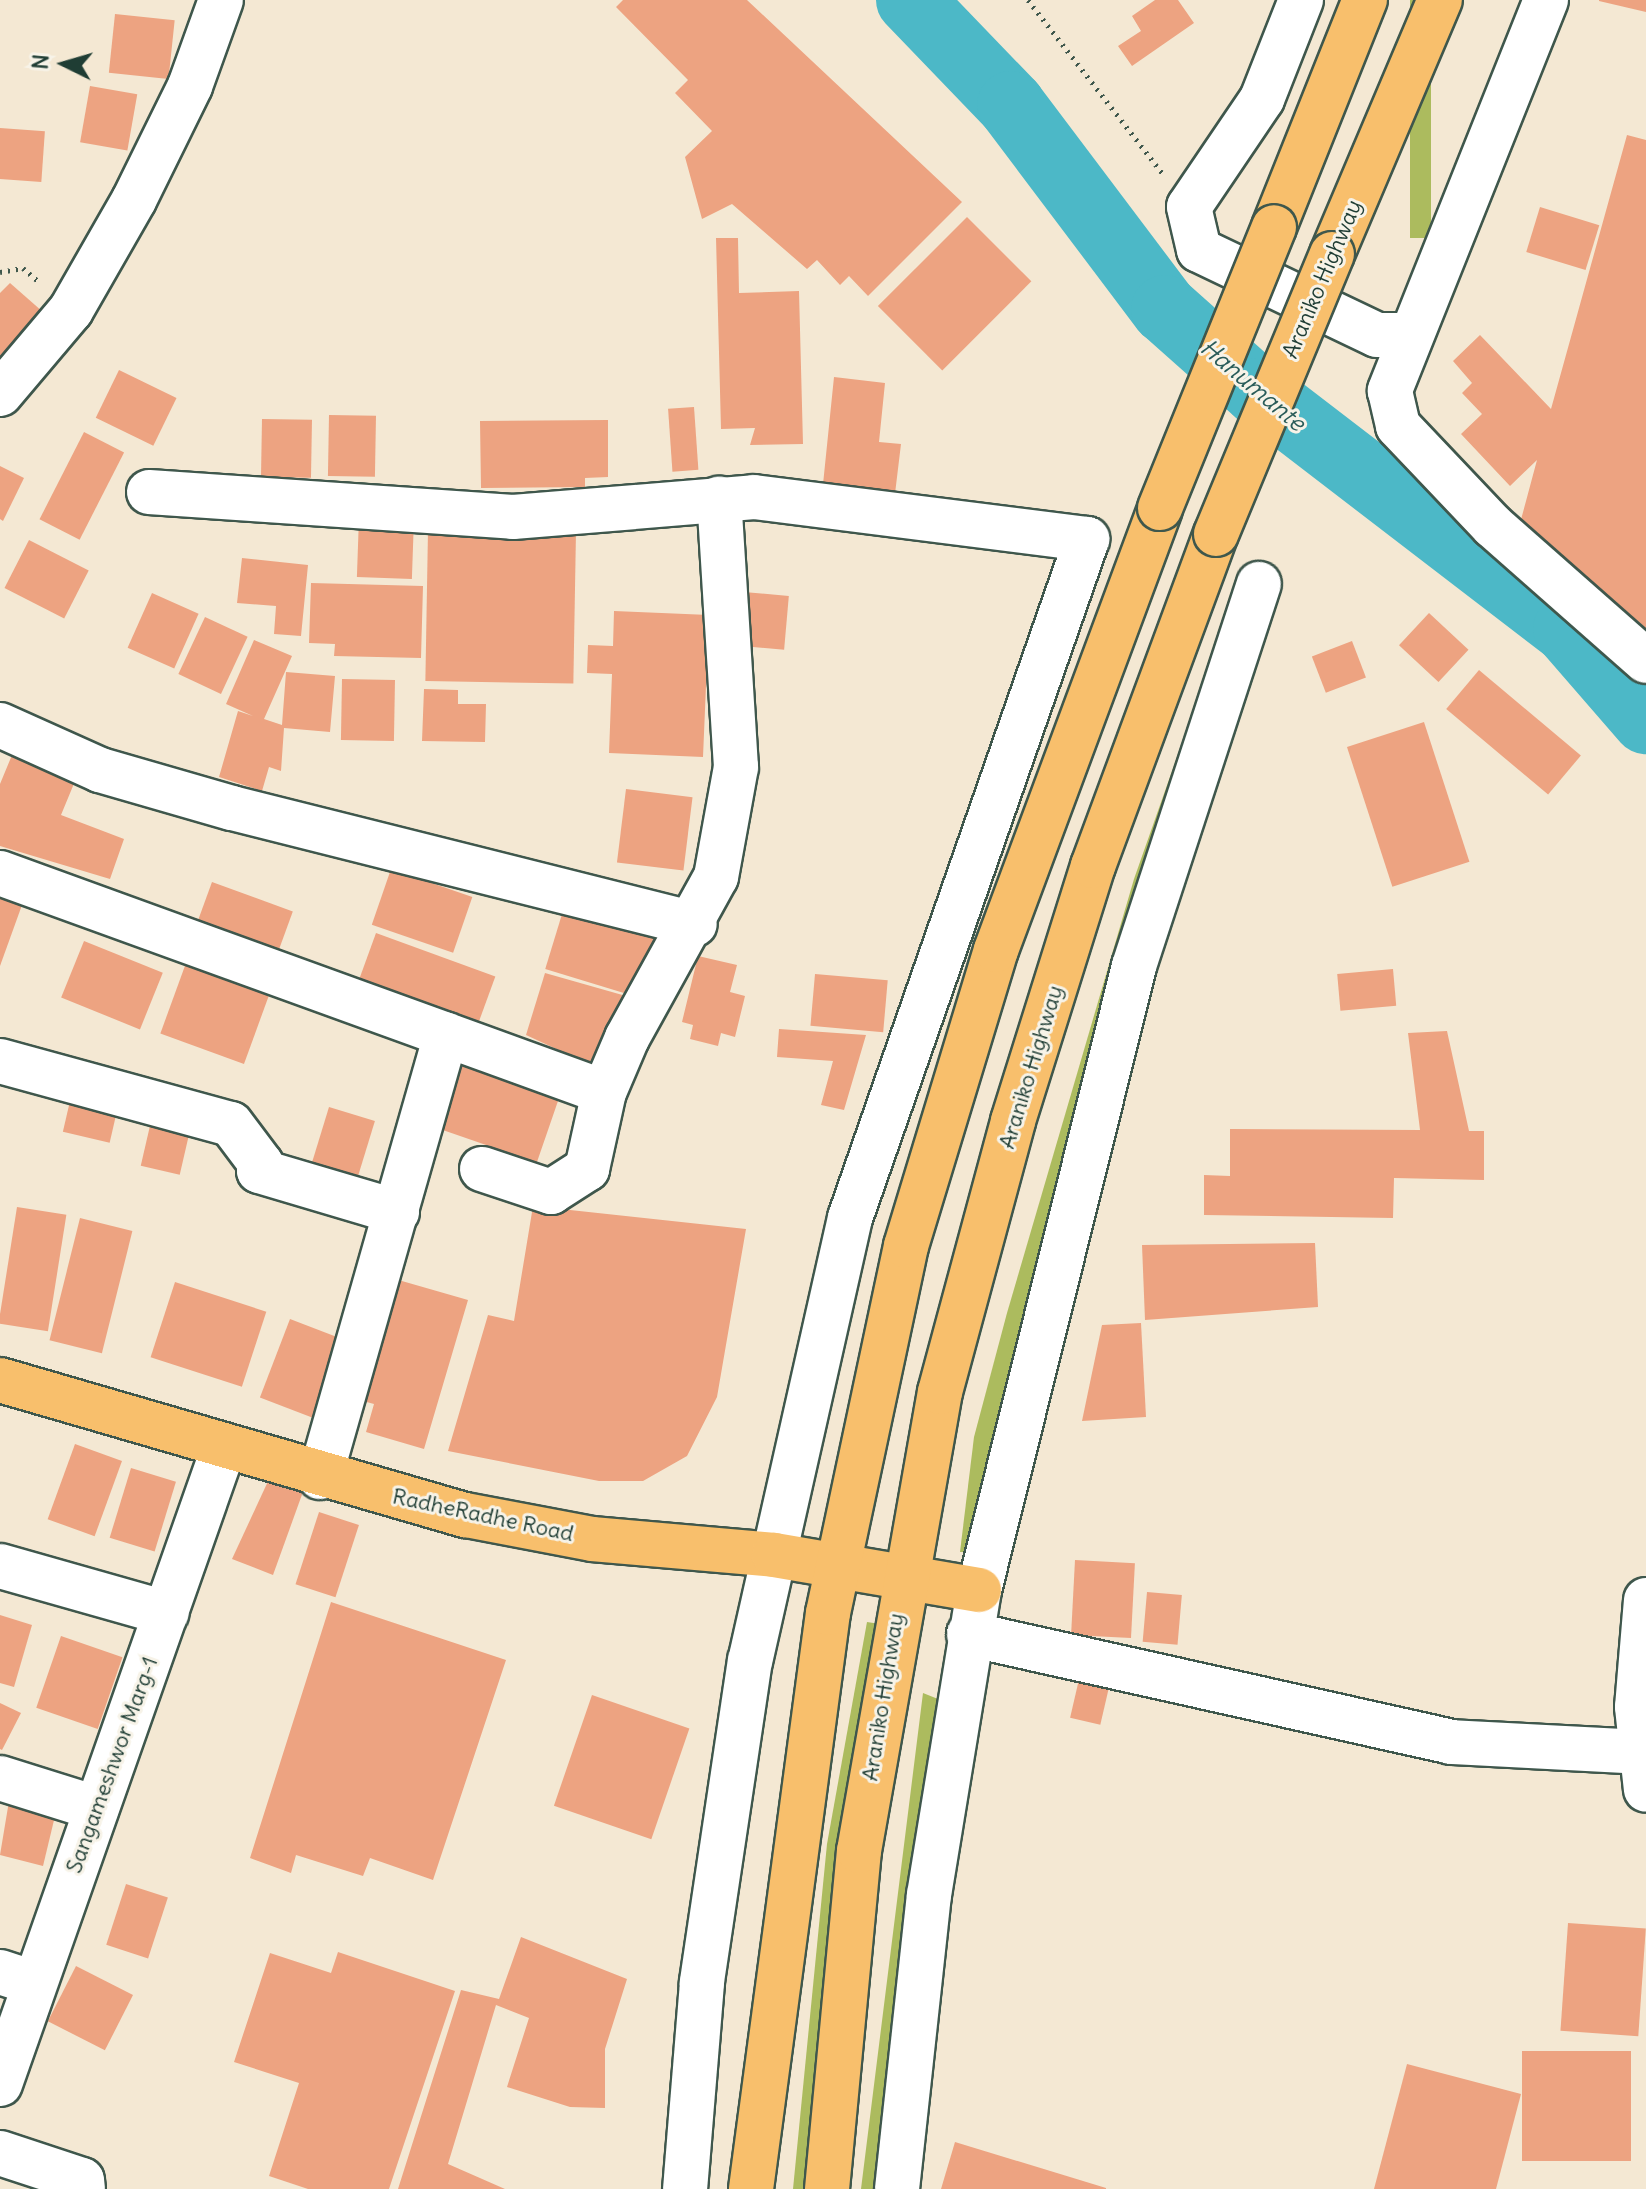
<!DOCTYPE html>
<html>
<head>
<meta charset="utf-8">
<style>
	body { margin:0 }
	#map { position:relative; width:1646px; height:2189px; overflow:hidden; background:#f4e8d3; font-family:Delius,sans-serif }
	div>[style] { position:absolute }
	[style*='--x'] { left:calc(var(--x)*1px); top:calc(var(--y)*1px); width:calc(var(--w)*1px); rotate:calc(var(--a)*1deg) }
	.green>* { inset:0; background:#acbb5e; transform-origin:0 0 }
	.river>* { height:68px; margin:-34px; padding:0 34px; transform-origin:34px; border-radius:34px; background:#4cb8c7 }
	.building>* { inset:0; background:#eda381; transform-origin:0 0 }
	.path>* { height:5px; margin-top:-2.5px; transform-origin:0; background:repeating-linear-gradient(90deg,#3f574c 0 2px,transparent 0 8px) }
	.roads { filter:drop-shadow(2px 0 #3f574c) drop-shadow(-2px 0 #3f574c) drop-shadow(0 2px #3f574c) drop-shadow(0 -2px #3f574c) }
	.minor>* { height:44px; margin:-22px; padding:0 22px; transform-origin:22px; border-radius:22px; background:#fff }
	.major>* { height:44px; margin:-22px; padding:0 22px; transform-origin:22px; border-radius:22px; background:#f8bf6c }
	.highway>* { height:44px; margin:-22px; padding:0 22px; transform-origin:22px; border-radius:22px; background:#f8bf6c }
	.bridges { filter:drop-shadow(2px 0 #3f574c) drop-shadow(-2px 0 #3f574c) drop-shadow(0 2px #3f574c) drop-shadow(0 -2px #3f574c) }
	.highway-bridge>* { height:44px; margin:-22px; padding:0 22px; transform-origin:22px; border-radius:22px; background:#f8bf6c }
	span { translate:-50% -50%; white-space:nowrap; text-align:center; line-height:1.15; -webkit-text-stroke:6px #f7f3e8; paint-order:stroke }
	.street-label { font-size:22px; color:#1f3d34 }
	.water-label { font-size:24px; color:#2a5c59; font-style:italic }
	.north { position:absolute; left:24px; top:24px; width:80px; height:80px; -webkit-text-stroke:6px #f7f3e8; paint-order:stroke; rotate:275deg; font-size:22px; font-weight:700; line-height:32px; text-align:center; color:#1f3d34 }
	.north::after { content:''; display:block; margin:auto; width:28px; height:36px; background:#1f3d34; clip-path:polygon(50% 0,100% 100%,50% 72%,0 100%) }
</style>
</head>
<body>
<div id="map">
	<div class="green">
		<i style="left:1410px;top:0;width:21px;height:238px"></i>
		<i style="clip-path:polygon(1234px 595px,968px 1552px,960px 1552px,974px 1437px,1007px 1313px,1134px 879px)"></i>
		<i style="clip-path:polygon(867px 1622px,880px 1624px,809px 2189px,793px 2189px,827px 1844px)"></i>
		<i style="clip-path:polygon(923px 1693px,943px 1701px,877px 2189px,861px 2189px)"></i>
	</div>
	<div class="river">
		<i style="--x:910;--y:0;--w:146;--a:46.1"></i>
		<i style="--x:1011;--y:105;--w:256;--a:53"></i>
		<i style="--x:1165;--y:309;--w:125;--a:41.7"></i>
		<i style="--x:1258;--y:392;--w:389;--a:37.5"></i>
		<i style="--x:1567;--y:629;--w:121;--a:49"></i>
	</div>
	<div class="building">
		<i style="clip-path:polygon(623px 0,747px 0,962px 202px,868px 296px,849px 276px,840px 285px,817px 260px,807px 269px,732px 204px,702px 219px,685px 157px,712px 131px,675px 93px,688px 80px,616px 7px)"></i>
		<i style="clip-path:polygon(1155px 0,1178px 0,1194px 23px,1132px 66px,1118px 46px,1141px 31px,1132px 16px)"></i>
		<i style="clip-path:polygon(1599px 0,1646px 0,1646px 12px,1599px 1px)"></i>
		<i style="left:115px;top:14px;width:60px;height:59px;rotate:6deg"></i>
		<i style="left:90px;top:86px;width:48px;height:57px;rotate:10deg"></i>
		<i style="left:0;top:128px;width:45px;height:51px;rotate:4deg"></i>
		<i style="clip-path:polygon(1627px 135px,1646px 140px,1646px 655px,1515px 542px,1537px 460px,1510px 486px,1461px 434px,1482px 414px,1462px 393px,1472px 383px,1453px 361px,1480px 335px,1551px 409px)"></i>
		<i style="left:1540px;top:207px;width:62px;height:47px;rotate:17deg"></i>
		<i style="left:967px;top:217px;width:91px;height:126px;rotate:45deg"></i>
		<i style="clip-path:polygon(716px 238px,738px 238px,739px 293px,799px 291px,803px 444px,750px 445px,755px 428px,721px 429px)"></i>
		<i style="clip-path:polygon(10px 283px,43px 312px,0 362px,0 293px)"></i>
		<i style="left:119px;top:370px;width:64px;height:53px;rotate:26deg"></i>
		<i style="clip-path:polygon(834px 377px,885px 383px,879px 442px,901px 444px,894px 502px,822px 494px)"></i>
		<i style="left:694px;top:407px;width:63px;height:26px;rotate:86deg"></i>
		<i style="left:329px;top:415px;width:47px;height:61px;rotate:1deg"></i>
		<i style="left:262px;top:419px;width:50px;height:58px;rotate:1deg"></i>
		<i style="clip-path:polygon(608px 420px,608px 477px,585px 478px,585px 487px,481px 488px,480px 421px)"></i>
		<i style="left:84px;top:432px;width:45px;height:98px;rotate:27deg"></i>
		<i style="clip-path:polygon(0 466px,24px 478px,3px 521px,0 519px)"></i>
		<i style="left:359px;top:517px;width:55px;height:60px;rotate:2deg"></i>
		<i style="left:428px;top:530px;width:148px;height:151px;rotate:1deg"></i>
		<i style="left:29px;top:540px;width:67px;height:54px;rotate:27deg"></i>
		<i style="clip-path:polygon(242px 558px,308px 565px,301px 636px,274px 634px,276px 606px,237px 603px)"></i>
		<i style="clip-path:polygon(311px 583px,423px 586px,421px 658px,334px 656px,335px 644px,309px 643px)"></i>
		<i style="left:744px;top:592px;width:45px;height:54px;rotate:5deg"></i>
		<i style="left:152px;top:593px;width:51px;height:60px;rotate:24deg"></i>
		<i style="clip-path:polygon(614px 611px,709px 615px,703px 757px,609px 753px,612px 674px,587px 673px,588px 645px,613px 646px)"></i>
		<i style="left:1429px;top:613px;width:54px;height:44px;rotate:43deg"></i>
		<i style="left:205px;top:617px;width:47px;height:63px;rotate:25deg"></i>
		<i style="clip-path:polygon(254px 640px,292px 656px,264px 719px,282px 725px,286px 672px,335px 676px,330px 732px,284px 728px,281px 771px,269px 767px,262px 791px,219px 777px,238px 711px,253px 716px,226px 704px)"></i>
		<i style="left:1352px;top:641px;width:39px;height:43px;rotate:69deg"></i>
		<i style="left:1479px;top:670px;width:133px;height:51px;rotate:40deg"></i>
		<i style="left:342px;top:679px;width:53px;height:61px;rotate:1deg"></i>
		<i style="clip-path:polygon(424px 689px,458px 690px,458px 704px,486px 704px,485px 742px,422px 741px)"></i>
		<i style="left:1424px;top:722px;width:147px;height:81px;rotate:72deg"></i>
		<i style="clip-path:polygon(17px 743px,80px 769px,61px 815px,124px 839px,110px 879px,0 846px,0 784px)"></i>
		<i style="left:626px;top:789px;width:67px;height:74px;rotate:7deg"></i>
		<i style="left:391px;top:869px;width:86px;height:59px;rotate:19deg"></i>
		<i style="left:212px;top:882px;width:86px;height:45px;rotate:20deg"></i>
		<i style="clip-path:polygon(0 898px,22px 905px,0 966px)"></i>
		<i style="left:566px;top:901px;width:102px;height:71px;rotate:17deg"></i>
		<i style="left:376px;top:933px;width:127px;height:60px;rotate:20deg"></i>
		<i style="left:84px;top:941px;width:85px;height:61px;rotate:22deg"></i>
		<i style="clip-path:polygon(698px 956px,737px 965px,730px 992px,745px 996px,735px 1037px,721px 1033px,718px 1046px,690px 1039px,693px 1025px,682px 1022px)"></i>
		<i style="left:186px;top:963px;width:89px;height:75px;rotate:20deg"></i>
		<i style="left:1393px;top:969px;width:37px;height:56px;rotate:85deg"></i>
		<i style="clip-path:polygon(545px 973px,633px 998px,602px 1070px,526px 1035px)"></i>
		<i style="left:815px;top:974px;width:73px;height:52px;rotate:5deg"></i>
		<i style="clip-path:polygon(779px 1029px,866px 1035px,844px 1110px,821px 1105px,833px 1061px,777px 1057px)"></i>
		<i style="clip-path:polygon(1447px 1031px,1469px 1131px,1484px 1131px,1484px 1180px,1394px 1178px,1393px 1218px,1204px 1215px,1204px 1175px,1230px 1176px,1230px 1129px,1420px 1130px,1408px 1033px)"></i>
		<i style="left:454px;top:1062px;width:111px;height:68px;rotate:19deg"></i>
		<i style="left:73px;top:1088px;width:48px;height:45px;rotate:13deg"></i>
		<i style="left:329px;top:1107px;width:48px;height:62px;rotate:17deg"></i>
		<i style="left:152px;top:1117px;width:40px;height:50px;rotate:13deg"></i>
		<i style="clip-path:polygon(533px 1206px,746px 1229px,717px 1397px,687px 1456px,643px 1481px,599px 1481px,448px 1451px,488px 1315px,514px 1321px)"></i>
		<i style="left:17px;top:1207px;width:50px;height:118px;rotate:9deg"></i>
		<i style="left:80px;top:1218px;width:54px;height:126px;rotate:14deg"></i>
		<i style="clip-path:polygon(1315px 1243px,1318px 1307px,1145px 1320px,1142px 1245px)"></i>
		<i style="clip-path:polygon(388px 1277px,468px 1300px,424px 1449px,366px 1432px,374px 1404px,352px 1398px)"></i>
		<i style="left:175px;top:1282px;width:96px;height:79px;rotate:18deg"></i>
		<i style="left:290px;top:1319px;width:67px;height:84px;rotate:21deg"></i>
		<i style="clip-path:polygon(1141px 1323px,1146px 1417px,1082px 1421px,1102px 1325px)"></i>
		<i style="left:75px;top:1444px;width:50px;height:80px;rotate:20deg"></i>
		<i style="left:131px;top:1468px;width:47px;height:73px;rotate:17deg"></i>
		<i style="clip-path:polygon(270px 1477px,304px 1489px,273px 1575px,232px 1559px)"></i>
		<i style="left:319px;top:1512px;width:42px;height:76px;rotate:18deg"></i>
		<i style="left:1075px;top:1560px;width:60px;height:75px;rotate:3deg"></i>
		<i style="left:1147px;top:1592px;width:35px;height:50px;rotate:5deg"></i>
		<i style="clip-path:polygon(331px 1602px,506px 1660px,433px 1880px,370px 1858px,363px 1876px,296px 1855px,291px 1873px,250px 1858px)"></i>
		<i style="clip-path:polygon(0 1615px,32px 1625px,14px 1687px,0 1683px)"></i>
		<i style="left:61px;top:1636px;width:65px;height:76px;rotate:19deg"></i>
		<i style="left:1080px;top:1675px;width:31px;height:44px;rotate:13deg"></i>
		<i style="left:592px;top:1695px;width:103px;height:117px;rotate:19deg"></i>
		<i style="clip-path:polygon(0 1703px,21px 1713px,2px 1750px,0 1749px)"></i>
		<i style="clip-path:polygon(9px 1801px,55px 1816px,43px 1866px,0 1855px)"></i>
		<i style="left:126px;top:1884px;width:44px;height:64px;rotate:18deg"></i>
		<i style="left:1568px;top:1923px;width:78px;height:108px;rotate:4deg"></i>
		<i style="clip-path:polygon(521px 1937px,627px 1979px,605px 2049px,605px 2108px,570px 2107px,507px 2087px,529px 2018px,496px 2005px,448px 2164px,505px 2189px,398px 2189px,461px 1990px,499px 1999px)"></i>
		<i style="clip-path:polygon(338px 1952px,455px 1991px,389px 2189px,308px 2189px,269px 2176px,299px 2083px,234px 2062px,270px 1953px,331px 1973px)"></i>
		<i style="left:76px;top:1966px;width:64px;height:62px;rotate:27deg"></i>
		<i style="left:1522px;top:2051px;width:109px;height:110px"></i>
		<i style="clip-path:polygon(1407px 2064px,1521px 2094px,1496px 2189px,1374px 2189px)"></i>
		<i style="clip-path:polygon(955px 2142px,1106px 2188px,1106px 2189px,941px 2189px)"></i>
	</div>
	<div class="path">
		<i style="--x:1028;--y:0;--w:219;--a:52.2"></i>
		<i style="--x:0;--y:272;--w:23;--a:-10"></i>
		<i style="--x:23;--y:268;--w:23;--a:41"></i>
	</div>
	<div class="roads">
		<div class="minor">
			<i style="--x:1301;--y:0;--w:106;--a:111.5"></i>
			<i style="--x:1262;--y:99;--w:130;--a:124.1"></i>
			<i style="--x:1189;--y:207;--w:44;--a:76.9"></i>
			<i style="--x:1199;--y:250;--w:197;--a:25.5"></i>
			<i style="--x:1377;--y:335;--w:29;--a:0"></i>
			<i style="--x:1546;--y:0;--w:421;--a:111.8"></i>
			<i style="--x:1390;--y:391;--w:36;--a:77"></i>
			<i style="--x:1398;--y:426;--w:138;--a:46.5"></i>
			<i style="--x:1493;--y:526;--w:204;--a:41.4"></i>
			<i style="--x:0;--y:394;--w:110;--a:-49.8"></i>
			<i style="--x:71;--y:310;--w:127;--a:-60.2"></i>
			<i style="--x:134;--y:200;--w:127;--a:-63.8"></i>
			<i style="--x:190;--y:86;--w:91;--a:-70.2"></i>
			<i style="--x:149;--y:492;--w:365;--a:3.9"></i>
			<i style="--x:513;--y:517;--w:242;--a:-4.7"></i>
			<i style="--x:754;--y:497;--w:336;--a:7.2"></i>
			<i style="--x:1087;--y:539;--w:719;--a:109.24"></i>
			<i style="--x:850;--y:1218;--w:453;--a:102.7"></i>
			<i style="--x:750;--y:1660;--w:327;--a:98.5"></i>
			<i style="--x:702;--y:1983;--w:207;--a:94.7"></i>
			<i style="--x:0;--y:725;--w:110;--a:24.2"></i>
			<i style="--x:100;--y:770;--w:137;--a:16.1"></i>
			<i style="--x:232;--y:808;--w:477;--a:14.1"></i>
			<i style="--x:0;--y:873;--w:642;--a:19.93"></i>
			<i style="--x:0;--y:1061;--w:239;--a:15.3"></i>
			<i style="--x:231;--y:1124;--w:50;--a:53.1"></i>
			<i style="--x:261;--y:1164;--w:7;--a:106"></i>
			<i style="--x:259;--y:1171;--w:144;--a:16.5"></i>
			<i style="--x:482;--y:1169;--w:73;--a:18.4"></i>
			<i style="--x:551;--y:1192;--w:43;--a:-32.6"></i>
			<i style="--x:587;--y:1169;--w:79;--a:-77.6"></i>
			<i style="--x:604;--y:1092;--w:59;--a:-66.9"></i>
			<i style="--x:627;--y:1038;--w:184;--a:-61.1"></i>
			<i style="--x:716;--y:877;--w:112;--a:-79.7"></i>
			<i style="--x:736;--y:767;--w:269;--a:-93.6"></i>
			<i style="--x:320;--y:1477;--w:460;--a:-74.1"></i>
			<i style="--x:0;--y:1566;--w:173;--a:15.8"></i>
			<i style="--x:1646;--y:1600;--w:107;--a:94.8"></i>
			<i style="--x:1637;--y:1707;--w:83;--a:83.8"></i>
			<i style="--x:969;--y:1634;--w:494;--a:12.6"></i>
			<i style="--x:1451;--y:1742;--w:191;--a:3"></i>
			<i style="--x:0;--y:1778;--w:101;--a:17.4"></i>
			<i style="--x:0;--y:1972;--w:36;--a:18"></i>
			<i style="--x:0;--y:2084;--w:675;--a:-70.63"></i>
			<i style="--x:0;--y:2153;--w:86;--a:18.2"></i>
			<i style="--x:82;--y:2180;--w:9;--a:84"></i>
			<i style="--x:897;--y:2189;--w:296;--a:-83.8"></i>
			<i style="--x:929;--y:1895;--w:309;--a:-80.7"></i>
			<i style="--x:979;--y:1590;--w:643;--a:-76.05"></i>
			<i style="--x:1134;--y:966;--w:402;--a:-71.9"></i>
		</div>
		<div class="major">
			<i style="--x:0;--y:1380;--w:485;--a:16.2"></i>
			<i style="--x:466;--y:1515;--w:128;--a:10.8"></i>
			<i style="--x:592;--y:1539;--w:183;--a:5"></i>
			<i style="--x:774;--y:1555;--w:208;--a:9.7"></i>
		</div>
		<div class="highway">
			<i style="--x:1274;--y:227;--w:245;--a:-68.2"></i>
			<i style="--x:1332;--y:254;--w:276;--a:-67"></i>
			<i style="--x:751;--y:2189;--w:581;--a:-82.39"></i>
			<i style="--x:828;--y:1613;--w:375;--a:-78"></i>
			<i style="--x:906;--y:1246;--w:309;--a:-73.1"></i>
			<i style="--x:996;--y:950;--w:471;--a:-69.6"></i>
			<i style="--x:827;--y:2189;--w:340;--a:-84.6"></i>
			<i style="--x:859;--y:1851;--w:466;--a:-80"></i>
			<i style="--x:940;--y:1392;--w:281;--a:-74.9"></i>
			<i style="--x:1013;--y:1121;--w:267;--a:-72.6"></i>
			<i style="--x:1093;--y:866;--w:354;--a:-69.7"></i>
		</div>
	</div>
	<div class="bridges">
		<div class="highway-bridge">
			<i style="--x:1160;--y:508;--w:303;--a:-67.9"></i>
			<i style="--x:1216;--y:534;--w:303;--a:-67.5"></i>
		</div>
	</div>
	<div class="street-label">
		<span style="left:1322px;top:279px;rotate:-67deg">Araniko Highway</span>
		<span style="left:1031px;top:1067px;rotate:-73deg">Araniko Highway</span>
		<span style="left:483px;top:1515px;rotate:12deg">RadheRadhe Road</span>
		<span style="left:883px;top:1697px;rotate:-81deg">Araniko Highway</span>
		<span style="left:112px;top:1765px;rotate:-70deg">Sangameshwor Marg-1</span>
	</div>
	<div class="water-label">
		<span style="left:1253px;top:385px;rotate:40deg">Hanumante</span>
	</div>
	<div class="north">N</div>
</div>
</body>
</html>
